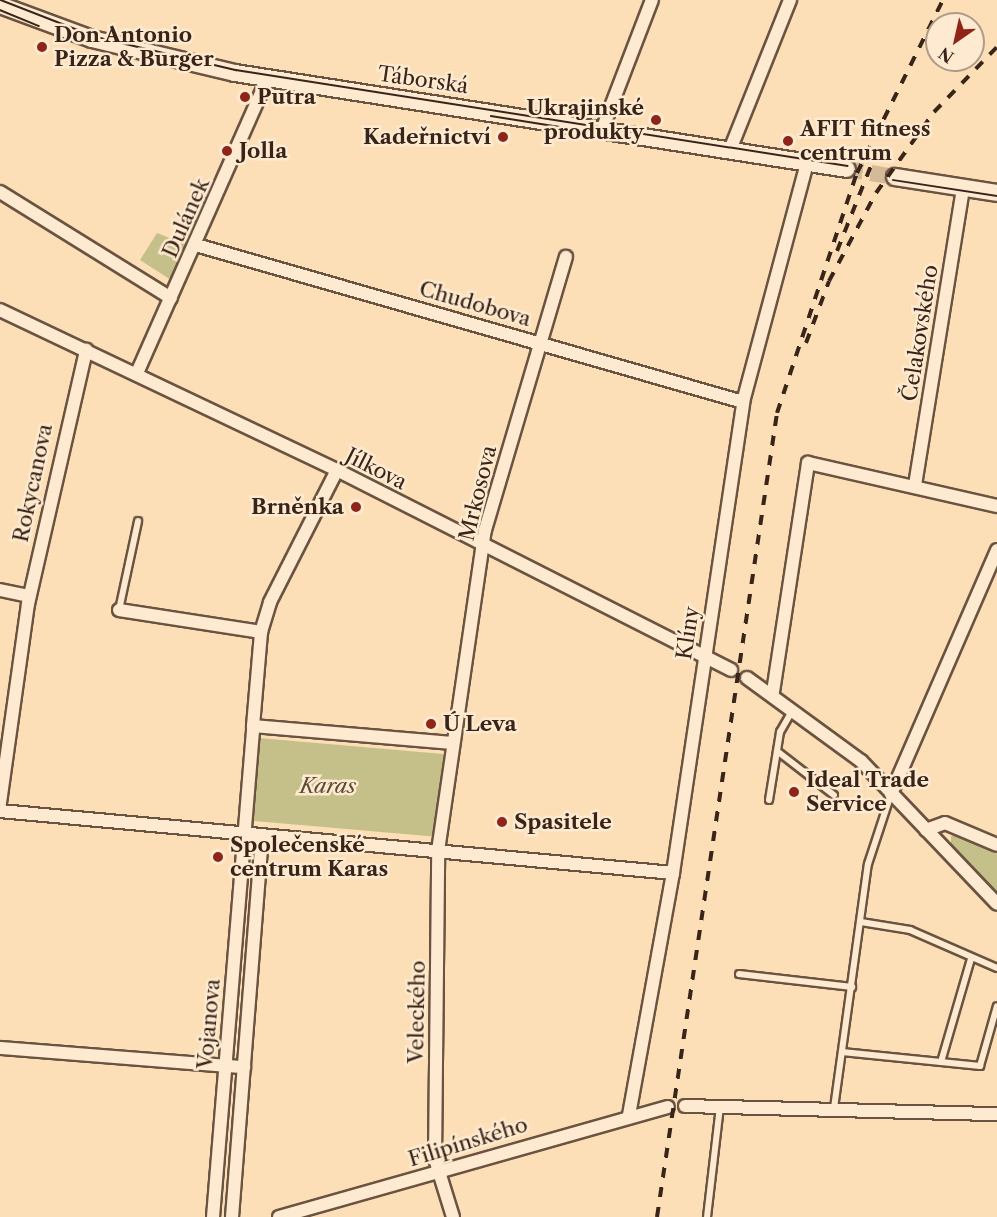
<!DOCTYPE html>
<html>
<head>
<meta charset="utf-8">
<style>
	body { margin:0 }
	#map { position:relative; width:997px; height:1217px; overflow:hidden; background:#fcdfb6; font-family:"Libre Caslon Text",serif }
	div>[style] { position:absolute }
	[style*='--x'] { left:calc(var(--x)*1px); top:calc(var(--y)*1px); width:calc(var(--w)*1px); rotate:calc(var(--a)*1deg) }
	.green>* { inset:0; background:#c5c089; transform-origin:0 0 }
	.secondary-tunnel>* { height:16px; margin-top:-8px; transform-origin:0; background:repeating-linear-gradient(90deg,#d5ba97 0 16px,transparent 0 24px) }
	.roads { filter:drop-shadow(2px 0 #6a5340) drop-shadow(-2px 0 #6a5340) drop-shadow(0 2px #6a5340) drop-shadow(0 -2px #6a5340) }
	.lane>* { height:6px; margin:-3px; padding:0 3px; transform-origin:3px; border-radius:3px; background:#fdead0 }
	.street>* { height:12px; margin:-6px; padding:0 6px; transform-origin:6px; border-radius:6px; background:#fdead0 }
	.secondary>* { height:16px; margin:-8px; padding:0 8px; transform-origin:8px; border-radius:8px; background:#fdead0 }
	.tram>* { height:1.5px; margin:-0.75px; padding:0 0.75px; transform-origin:0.75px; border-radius:0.75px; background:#392419 }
	.rail>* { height:4px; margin-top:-2px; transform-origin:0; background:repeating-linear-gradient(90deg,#392419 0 10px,transparent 0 20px) }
	.dots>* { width:16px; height:16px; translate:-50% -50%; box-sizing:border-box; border:3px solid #fdead0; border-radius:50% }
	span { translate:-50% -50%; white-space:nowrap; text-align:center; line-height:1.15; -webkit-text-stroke:5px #fdead0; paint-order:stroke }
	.poi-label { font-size:21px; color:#392419; font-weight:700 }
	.left { translate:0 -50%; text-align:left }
	.right { translate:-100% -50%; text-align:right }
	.street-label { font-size:21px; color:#392419 }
	.park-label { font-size:21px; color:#5c4b35; font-style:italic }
	.north { position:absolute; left:925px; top:12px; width:60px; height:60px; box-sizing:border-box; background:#fdead0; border:2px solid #af9b87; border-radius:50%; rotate:214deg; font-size:16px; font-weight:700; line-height:24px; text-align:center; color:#392419 }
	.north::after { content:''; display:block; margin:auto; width:21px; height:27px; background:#8f2418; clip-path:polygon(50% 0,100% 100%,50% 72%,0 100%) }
</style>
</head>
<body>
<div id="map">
	<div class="green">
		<i style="clip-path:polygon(157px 233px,187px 245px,171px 280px,140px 260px)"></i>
		<i style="left:259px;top:738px;width:185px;height:83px;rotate:5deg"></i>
		<i style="clip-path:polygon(958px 834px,997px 850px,997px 895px,951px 845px,951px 836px)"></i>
	</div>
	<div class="secondary-tunnel">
		<i style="--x:847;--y:169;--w:49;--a:9.5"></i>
	</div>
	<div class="roads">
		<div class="lane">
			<i style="--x:119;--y:610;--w:91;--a:-77.9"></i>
			<i style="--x:777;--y:751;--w:72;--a:37.7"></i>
			<i style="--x:769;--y:800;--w:69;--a:-80.8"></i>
			<i style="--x:780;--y:732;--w:24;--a:-60"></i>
			<i style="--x:861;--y:922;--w:50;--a:9.3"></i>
			<i style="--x:910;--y:930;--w:95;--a:23.6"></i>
			<i style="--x:739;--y:974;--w:114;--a:6.6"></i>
			<i style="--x:842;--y:1052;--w:139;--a:5.8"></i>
			<i style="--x:980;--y:1066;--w:62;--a:-74.2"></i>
			<i style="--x:941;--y:1062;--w:107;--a:-73.8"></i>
			<i style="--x:834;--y:1108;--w:246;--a:-82.1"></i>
			<i style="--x:868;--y:864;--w:74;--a:-71.8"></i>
			<i style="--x:707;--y:1217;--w:111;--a:-83.3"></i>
		</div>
		<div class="street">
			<i style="--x:602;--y:130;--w:139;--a:-69"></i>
			<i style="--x:730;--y:150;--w:162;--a:-68.2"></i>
			<i style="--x:0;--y:192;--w:201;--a:31.8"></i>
			<i style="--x:196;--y:245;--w:569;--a:16.01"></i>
			<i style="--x:0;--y:310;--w:373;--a:25.4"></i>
			<i style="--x:337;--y:470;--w:442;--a:26.9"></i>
			<i style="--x:137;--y:373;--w:321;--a:-66.1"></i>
			<i style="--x:915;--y:485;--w:301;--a:-80.8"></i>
			<i style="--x:0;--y:590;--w:30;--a:12"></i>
			<i style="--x:119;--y:610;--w:144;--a:8.8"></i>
			<i style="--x:747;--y:678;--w:141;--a:36.1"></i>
			<i style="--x:861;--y:761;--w:197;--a:46.4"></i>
			<i style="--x:773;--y:692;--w:232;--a:-81.3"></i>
			<i style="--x:808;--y:463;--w:194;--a:12.8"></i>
			<i style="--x:253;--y:726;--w:94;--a:-85.1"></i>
			<i style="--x:261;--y:632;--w:31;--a:-73"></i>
			<i style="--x:270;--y:602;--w:148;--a:-63.1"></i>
			<i style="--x:891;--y:794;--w:266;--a:-66.5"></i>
			<i style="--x:0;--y:803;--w:201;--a:-82"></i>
			<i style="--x:28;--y:604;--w:261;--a:-77.1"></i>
			<i style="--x:0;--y:811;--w:676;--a:5.26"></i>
			<i style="--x:926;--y:830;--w:20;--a:-20"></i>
			<i style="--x:945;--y:823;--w:56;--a:22.9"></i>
			<i style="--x:0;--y:1048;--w:245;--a:4.5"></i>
			<i style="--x:685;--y:1106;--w:312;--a:1.5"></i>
			<i style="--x:629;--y:1115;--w:246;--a:-79.7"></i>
			<i style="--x:673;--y:873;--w:476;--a:-81.5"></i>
			<i style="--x:743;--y:402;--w:247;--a:-75"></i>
			<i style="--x:213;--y:1217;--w:493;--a:-85.3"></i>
			<i style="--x:253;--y:726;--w:200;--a:4.9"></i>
			<i style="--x:232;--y:1217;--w:382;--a:-85.5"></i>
			<i style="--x:279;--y:1217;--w:404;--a:-15.8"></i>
			<i style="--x:453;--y:1217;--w:61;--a:-107.2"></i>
			<i style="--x:435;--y:1159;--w:308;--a:-89.4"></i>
			<i style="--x:438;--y:851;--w:324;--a:-81.7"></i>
			<i style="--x:485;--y:530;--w:285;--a:-73.5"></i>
		</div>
		<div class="secondary">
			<i style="--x:0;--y:5;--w:98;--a:20.3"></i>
			<i style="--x:92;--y:39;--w:147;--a:13.4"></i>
			<i style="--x:235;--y:73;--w:619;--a:8.91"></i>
			<i style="--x:895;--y:177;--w:103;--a:8.9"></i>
		</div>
	</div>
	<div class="tram">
		<i style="--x:1;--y:0;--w:102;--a:21.3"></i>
		<i style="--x:96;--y:37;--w:144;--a:13.3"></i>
		<i style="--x:236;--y:70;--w:619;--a:8.91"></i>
		<i style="--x:0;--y:10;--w:42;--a:22.3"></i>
		<i style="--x:491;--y:116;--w:133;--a:9.1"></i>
		<i style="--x:893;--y:180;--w:105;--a:8.7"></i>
	</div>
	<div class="rail">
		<i style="--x:837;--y:251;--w:116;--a:-68.3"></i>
		<i style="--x:806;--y:343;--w:66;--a:-69.6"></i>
		<i style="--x:829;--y:281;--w:100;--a:-61.9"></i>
		<i style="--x:876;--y:193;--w:100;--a:-54.4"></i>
		<i style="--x:934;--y:112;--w:91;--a:-45.9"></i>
		<i style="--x:657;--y:1217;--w:813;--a:-81.51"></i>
		<i style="--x:777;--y:413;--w:253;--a:-71.6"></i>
		<i style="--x:857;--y:173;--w:193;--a:-63.6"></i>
	</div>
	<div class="dots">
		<i style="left:42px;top:47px;background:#8f2418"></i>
		<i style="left:245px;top:97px;background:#8f2418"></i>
		<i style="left:656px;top:120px;background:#8f2418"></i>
		<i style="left:503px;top:137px;background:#8f2418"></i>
		<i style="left:788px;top:141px;background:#8f2418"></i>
		<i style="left:227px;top:151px;background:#8f2418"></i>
		<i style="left:356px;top:507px;background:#8f2418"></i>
		<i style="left:431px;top:724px;background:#8f2418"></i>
		<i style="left:794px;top:792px;background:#8f2418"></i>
		<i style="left:502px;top:822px;background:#8f2418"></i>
		<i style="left:218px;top:857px;background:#8f2418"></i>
	</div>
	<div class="poi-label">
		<span class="left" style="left:54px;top:47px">Don Antonio<br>Pizza &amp; Burger</span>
		<span class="left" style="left:257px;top:97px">Putra</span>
		<span class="right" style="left:644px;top:120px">Ukrajinské<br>produkty</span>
		<span class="left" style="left:800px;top:141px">AFIT fitness<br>centrum</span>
		<span class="right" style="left:491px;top:137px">Kadeřnictví</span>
		<span class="left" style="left:239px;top:151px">Jolla</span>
		<span class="right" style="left:344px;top:507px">Brněnka</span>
		<span class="left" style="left:443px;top:724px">Ú Leva</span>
		<span class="left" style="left:806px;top:792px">Ideal Trade<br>Service</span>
		<span class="left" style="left:514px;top:822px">Spasitele</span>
		<span class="left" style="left:230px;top:857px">Společenské<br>centrum Karas</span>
	</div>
	<div class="street-label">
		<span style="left:423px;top:80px;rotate:8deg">Táborská</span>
		<span style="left:186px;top:218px;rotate:-66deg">Dulánek</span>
		<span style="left:475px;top:304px;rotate:16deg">Chudobova</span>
		<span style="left:920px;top:333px;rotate:-81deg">Čelakovského</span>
		<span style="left:376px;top:469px;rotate:27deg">Jílkova</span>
		<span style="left:33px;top:483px;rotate:-78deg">Rokycanova</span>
		<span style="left:478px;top:493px;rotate:-76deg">Mrkosova</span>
		<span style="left:688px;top:633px;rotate:-81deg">Klíny</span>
		<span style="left:417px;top:1012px;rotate:-89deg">Veleckého</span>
		<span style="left:209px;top:1024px;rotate:-85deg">Vojanova</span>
		<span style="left:468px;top:1142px;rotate:-17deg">Filipínského</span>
	</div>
	<div class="park-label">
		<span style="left:328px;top:786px">Karas</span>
	</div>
	<div class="north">N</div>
</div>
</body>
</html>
